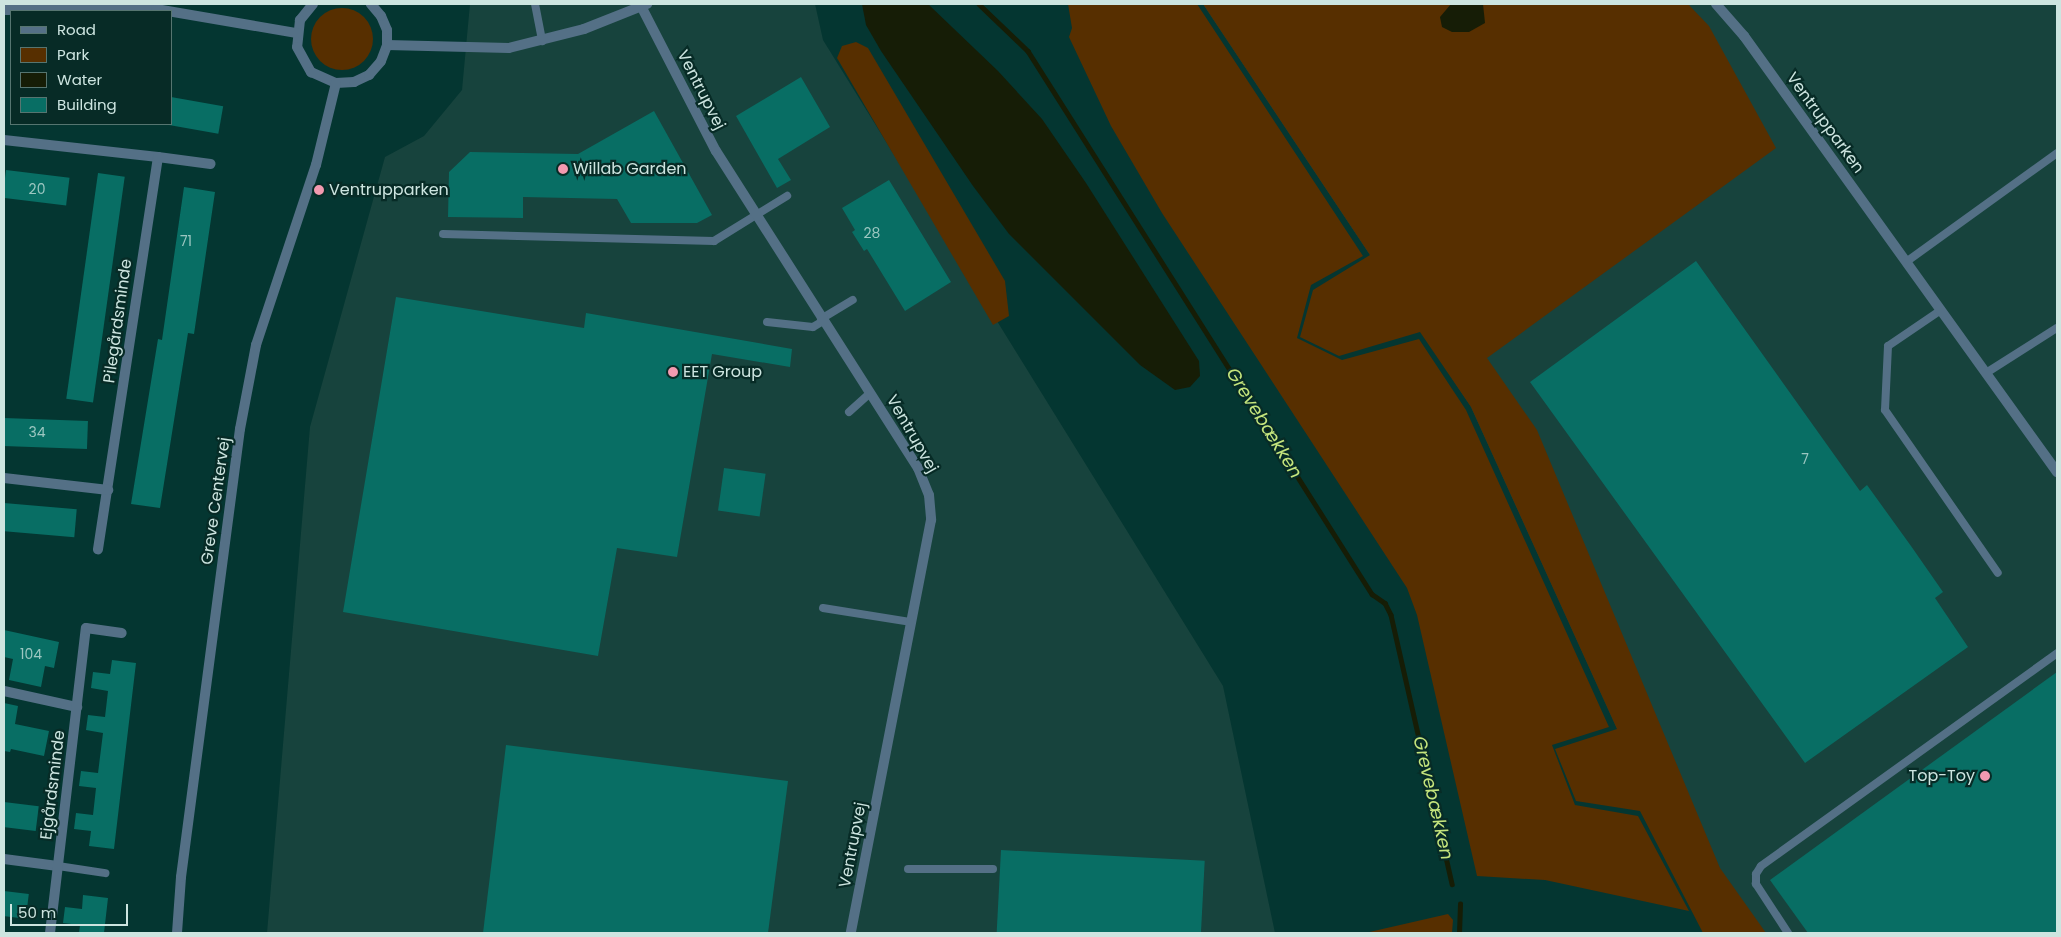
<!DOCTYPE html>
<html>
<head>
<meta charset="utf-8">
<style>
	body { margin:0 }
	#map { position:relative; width:2061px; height:937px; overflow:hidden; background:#043631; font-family:Poppins,sans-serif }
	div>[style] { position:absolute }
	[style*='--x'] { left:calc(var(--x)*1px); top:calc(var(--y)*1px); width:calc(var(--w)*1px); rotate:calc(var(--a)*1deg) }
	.built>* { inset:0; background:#17433d }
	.green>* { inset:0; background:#572f00 }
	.round { border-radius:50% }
	.water>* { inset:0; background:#161d06 }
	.stream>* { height:4.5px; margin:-2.25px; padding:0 2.25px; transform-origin:2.25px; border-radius:2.25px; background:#161d06 }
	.building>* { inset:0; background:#086e64; transform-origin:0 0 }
	.service>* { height:8px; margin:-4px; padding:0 4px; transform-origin:4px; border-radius:4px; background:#547086 }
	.minor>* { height:10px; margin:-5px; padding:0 5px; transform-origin:5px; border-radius:5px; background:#547086 }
	.tertiary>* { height:10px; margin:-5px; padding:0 5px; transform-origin:5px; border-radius:5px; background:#547086 }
	.dots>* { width:14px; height:14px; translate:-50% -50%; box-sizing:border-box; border:2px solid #072b26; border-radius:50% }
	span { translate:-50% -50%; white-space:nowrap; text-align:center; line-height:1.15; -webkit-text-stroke:4.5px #072b26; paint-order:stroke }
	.number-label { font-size:14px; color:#9cc7c1 }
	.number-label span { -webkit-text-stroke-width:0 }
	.street-label { font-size:16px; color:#cde5e0 }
	.poi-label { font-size:16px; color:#cde5e0 }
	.left { translate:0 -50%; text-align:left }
	.right { translate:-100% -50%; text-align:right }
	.water-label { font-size:18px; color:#c5e57d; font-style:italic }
	.frame { position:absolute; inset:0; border:5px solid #cde5e0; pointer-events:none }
	.legend { position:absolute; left:10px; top:10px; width:162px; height:115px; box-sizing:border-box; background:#072b26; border:1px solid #567570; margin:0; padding:6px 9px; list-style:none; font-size:15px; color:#cde5e0 }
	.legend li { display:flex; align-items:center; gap:10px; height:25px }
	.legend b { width:25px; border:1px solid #567570 }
	.scale { position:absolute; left:10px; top:904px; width:118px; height:22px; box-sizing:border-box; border:2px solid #cde5e0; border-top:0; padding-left:6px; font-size:15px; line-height:18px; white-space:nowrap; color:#cde5e0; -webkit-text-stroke:4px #072b26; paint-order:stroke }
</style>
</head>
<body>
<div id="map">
	<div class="built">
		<i style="clip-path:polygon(470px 4px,815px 4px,823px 40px,1223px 686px,1275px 933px,267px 933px,310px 427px,385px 157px,424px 136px,462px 90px)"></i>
		<i style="clip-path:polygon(1203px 4px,2057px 4px,2057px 933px,1727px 933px,1682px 872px,1471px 407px)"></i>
	</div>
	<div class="green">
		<i style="clip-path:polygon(1068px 4px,1197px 4px,1363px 256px,1311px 285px,1297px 338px,1342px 360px,1419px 339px,1466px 410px,1609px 727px,1552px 745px,1575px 805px,1638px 816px,1689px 911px,1545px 880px,1477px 876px,1417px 615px,1407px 588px,1162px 213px,1111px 126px,1069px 37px,1072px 28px)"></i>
		<i style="clip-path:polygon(1203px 4px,1688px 4px,1709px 26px,1776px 148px,1487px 358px,1537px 430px,1720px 868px,1766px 933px,1703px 933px,1640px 811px,1576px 801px,1555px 749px,1617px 729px,1471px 407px,1420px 332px,1339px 356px,1300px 337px,1313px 290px,1370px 255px)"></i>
		<i class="round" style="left:311px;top:8px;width:62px;height:62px"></i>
		<i style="clip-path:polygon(856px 42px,868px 48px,1005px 281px,1009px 316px,993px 325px,837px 58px,842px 46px)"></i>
		<i style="clip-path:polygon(1448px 914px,1453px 920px,1452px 933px,1365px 933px)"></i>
	</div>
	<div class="water">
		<i style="clip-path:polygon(862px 4px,928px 4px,998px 71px,1042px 119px,1086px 183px,1199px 361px,1200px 376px,1190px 387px,1175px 390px,1140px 365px,1009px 234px,973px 186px,881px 51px,866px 25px)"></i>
		<i style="clip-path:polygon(1451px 4px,1483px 4px,1485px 23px,1469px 32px,1452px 32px,1442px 27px,1440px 17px)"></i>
	</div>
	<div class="stream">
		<i style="--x:979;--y:4;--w:68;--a:43.8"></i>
		<i style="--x:1028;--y:51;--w:643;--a:57.65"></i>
		<i style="--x:1372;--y:594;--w:16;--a:35"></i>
		<i style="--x:1385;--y:603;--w:13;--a:63"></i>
		<i style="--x:1391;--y:615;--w:276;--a:77.2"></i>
		<i style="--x:1459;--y:933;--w:29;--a:-88"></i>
	</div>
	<div class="building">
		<i style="clip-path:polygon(801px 77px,830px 127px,778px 159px,791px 180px,777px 188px,736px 116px)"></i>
		<i style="left:171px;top:97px;width:53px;height:28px;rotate:10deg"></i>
		<i style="clip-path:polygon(654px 111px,712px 215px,697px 223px,631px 223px,617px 199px,523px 197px,523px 218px,448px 217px,449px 172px,470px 152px,578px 154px)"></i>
		<i style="left:6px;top:170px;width:64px;height:28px;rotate:7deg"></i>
		<i style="left:98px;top:173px;width:27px;height:228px;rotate:8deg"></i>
		<i style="clip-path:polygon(889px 180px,951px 282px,905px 311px,867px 249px,864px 251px,852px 232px,855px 230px,842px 208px)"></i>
		<i style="clip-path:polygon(184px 187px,215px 192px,194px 334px,188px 333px,160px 508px,131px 504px,158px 339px,162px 340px)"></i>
		<i style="clip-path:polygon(1696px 261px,1860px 491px,1867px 485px,1911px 546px,1943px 592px,1935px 598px,1968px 647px,1805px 763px,1530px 382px)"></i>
		<i style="clip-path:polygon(396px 297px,584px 328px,586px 313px,792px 349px,790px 367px,712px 354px,677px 557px,617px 548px,598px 656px,343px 612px)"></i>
		<i style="left:4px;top:418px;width:84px;height:28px;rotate:2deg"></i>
		<i style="left:724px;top:468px;width:42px;height:43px;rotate:8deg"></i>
		<i style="left:4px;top:503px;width:73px;height:28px;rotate:5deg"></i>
		<i style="clip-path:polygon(4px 630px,59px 642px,54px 668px,45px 666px,41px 687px,9px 680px,13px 659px,4px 657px)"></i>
		<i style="clip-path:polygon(112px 660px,136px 663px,114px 849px,89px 846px,91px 831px,74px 829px,76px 813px,93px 815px,96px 788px,79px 786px,81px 771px,98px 773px,103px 733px,86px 730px,88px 715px,105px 717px,108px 691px,91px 688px,93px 672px,110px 674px)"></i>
		<i style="clip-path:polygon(2057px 672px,2057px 933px,1808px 933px,1770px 880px)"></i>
		<i style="clip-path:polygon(4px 703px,18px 706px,15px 724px,49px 731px,44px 756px,11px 749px,10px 752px,4px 751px)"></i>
		<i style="clip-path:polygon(506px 745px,788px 781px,768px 933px,483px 933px)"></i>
		<i style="left:4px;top:802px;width:35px;height:25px;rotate:7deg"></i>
		<i style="left:1001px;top:850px;width:204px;height:83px;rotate:3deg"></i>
		<i style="left:4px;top:891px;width:25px;height:25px;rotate:7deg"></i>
		<i style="clip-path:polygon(83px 895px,108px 898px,104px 933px,79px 933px,80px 925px,63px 923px,65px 907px,82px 909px)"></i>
	</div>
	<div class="service">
		<i style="--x:535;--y:4;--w:38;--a:79"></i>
		<i style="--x:443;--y:234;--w:271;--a:1.5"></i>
		<i style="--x:714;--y:241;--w:86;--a:-31.7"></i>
		<i style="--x:1906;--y:262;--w:186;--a:-35.8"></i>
		<i style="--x:1941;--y:310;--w:64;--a:145.8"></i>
		<i style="--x:1888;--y:346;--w:64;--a:92.7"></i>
		<i style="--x:1885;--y:410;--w:198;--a:55.3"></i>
		<i style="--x:821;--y:319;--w:37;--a:-31"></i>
		<i style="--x:767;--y:322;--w:46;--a:6.2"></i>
		<i style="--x:813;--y:327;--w:12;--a:-31"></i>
		<i style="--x:1986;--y:373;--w:84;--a:-32.4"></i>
		<i style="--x:849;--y:412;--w:28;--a:-42"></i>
		<i style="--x:823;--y:608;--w:88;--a:9.1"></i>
		<i style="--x:58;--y:866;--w:48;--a:8.5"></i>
		<i style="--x:908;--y:869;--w:85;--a:0"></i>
		<i style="--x:1788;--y:933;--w:59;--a:-123.1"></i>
		<i style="--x:1756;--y:884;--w:10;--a:-90"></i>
		<i style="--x:1756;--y:874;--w:9;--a:-58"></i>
		<i style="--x:1761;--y:866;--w:365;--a:-35.7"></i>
	</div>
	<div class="minor">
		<i style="--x:641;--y:6;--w:163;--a:62.7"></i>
		<i style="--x:716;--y:151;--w:376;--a:57.5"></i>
		<i style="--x:918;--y:468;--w:29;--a:68"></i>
		<i style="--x:929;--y:495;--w:25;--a:85"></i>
		<i style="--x:931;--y:520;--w:421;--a:101"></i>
		<i style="--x:4;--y:140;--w:155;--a:6.3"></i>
		<i style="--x:158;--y:157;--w:397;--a:98.7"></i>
		<i style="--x:158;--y:157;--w:53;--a:7.5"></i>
		<i style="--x:4;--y:478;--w:105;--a:6.6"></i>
		<i style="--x:4;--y:691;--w:75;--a:12.4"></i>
		<i style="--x:4;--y:859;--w:54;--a:7.4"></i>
		<i style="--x:50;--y:933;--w:307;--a:-83.3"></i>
		<i style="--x:86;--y:628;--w:36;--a:8"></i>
	</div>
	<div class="tertiary">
		<i style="--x:313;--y:4;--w:21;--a:129"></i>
		<i style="--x:300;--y:20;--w:27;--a:96"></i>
		<i style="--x:297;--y:47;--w:29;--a:61"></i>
		<i style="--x:311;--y:72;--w:27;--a:24"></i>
		<i style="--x:336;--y:83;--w:18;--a:-3"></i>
		<i style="--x:354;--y:82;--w:17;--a:-25"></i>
		<i style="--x:369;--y:75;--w:18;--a:-49"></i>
		<i style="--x:381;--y:61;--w:17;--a:-69"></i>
		<i style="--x:387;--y:45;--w:15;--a:-90"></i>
		<i style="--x:387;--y:30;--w:15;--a:-113"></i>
		<i style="--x:381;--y:16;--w:16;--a:-130"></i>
		<i style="--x:1716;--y:4;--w:43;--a:48.8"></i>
		<i style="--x:1744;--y:36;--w:537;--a:54.33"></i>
		<i style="--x:4;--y:10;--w:152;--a:-0.4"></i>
		<i style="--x:156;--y:9;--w:143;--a:9.7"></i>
		<i style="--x:387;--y:45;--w:122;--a:1.4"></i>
		<i style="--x:509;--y:48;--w:77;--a:-14.2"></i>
		<i style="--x:584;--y:29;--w:68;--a:-21.6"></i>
		<i style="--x:177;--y:933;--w:56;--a:-85.9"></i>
		<i style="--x:181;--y:877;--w:452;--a:-82.5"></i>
		<i style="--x:240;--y:429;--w:86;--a:-79.2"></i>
		<i style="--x:256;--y:345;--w:190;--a:-71.6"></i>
		<i style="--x:316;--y:165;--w:84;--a:-76.3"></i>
	</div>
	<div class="dots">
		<i style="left:563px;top:169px;background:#f29ab0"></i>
		<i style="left:319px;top:190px;background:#f29ab0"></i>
		<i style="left:673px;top:372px;background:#f29ab0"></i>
		<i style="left:1985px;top:776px;background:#f29ab0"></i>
	</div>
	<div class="number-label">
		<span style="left:37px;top:189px">20</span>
		<span style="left:872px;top:233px">28</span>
		<span style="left:186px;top:241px">71</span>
		<span style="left:37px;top:432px">34</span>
		<span style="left:1805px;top:459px">7</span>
		<span style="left:31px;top:654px">104</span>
	</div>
	<div class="street-label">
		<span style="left:701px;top:90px;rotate:63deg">Ventrupvej</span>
		<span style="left:1825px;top:123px;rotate:54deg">Ventrupparken</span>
		<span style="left:118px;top:321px;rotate:-82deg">Pilegårdsminde</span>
		<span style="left:912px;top:434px;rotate:60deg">Ventrupvej</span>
		<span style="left:216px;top:501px;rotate:-82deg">Greve Centervej</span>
		<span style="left:53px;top:785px;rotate:-83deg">Ejgårdsminde</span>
		<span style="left:853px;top:845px;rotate:-79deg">Ventrupvej</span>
	</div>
	<div class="poi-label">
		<span class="left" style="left:573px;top:169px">Willab Garden</span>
		<span class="left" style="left:329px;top:190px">Ventrupparken</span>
		<span class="left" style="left:683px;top:372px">EET Group</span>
		<span class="right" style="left:1975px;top:776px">Top-Toy</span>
	</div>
	<div class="water-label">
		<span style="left:1264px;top:423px;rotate:58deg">Grevebækken</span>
		<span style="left:1433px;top:798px;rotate:77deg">Grevebækken</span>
	</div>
	<div class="frame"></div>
	<ul class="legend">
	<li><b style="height:6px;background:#547086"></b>Road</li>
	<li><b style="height:14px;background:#572f00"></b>Park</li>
	<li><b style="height:14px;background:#161d06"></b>Water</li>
	<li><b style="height:14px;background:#086e64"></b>Building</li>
	</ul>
	<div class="scale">50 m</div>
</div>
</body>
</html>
